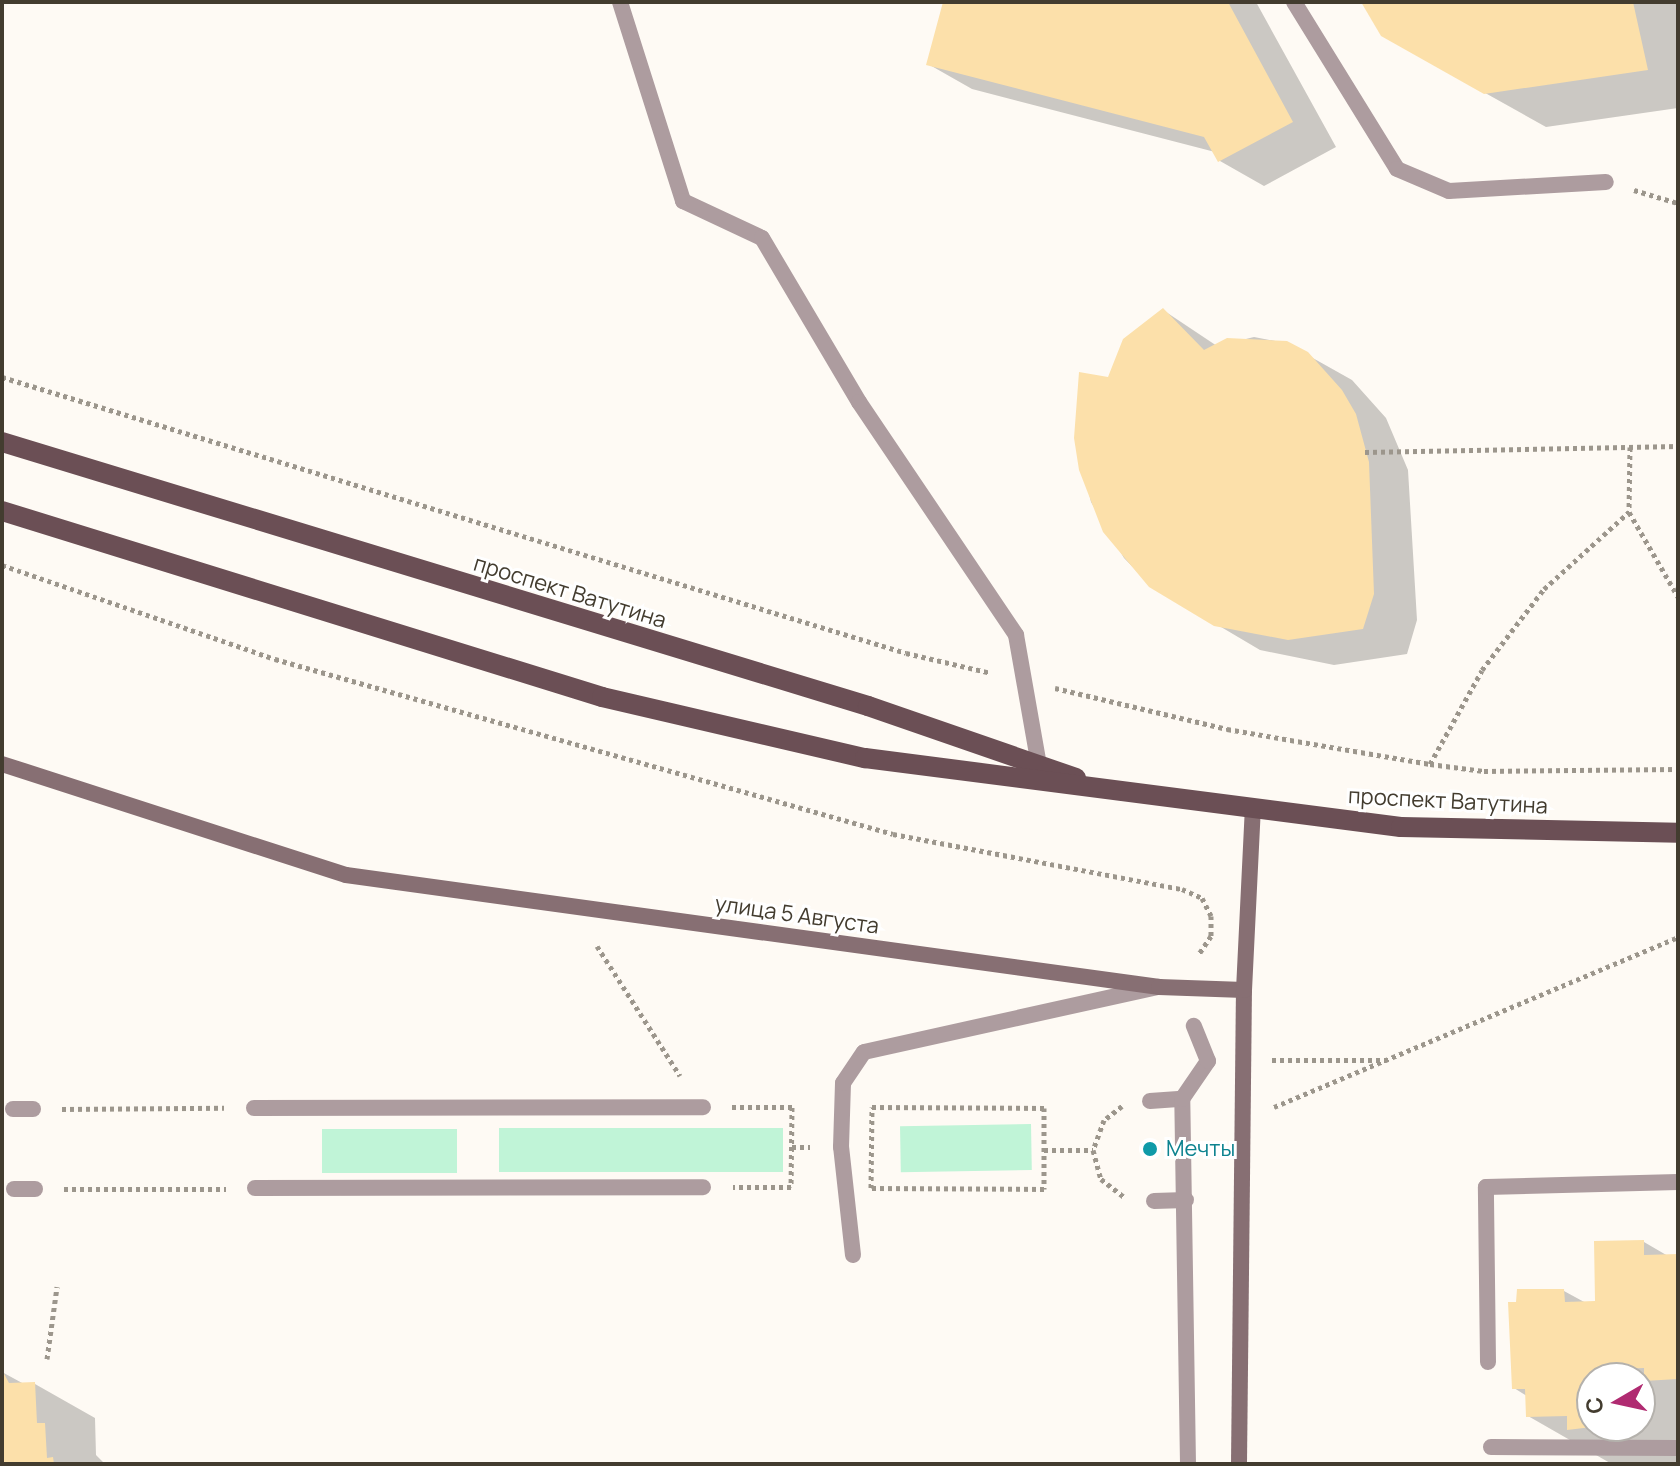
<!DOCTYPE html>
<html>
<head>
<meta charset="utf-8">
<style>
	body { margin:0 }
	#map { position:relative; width:1680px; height:1466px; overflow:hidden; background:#fefaf4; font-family:Manrope,sans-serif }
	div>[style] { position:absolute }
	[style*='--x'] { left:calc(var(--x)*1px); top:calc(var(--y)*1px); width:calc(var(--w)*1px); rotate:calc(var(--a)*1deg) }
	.green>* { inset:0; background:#c0f4d7; transform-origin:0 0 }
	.shadow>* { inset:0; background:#0003 }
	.building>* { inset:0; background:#fce0aa }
	.path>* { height:5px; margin-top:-2.5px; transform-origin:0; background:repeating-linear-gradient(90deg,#9c968c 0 4px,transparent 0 8px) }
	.lane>* { height:16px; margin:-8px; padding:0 8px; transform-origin:8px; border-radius:8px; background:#ad9c9f }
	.street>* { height:16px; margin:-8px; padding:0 8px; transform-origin:8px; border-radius:8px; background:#ad9c9f }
	.secondary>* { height:16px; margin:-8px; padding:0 8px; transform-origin:8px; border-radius:8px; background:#876f73 }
	.primary>* { height:20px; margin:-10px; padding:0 10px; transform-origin:10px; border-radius:10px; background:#6b4f55 }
	.dots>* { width:22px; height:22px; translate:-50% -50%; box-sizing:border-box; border:4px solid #fff; border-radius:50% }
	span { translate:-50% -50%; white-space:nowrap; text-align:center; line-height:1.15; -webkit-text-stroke:6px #fff; paint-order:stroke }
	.street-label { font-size:22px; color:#433c2f }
	.culture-label { font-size:22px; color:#0d838f }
	.left { translate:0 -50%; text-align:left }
	.frame { position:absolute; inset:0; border:4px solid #433c2f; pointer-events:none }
	.north { position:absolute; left:1576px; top:1362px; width:80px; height:80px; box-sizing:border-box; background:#fff; border:2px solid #b4b1ac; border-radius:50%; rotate:261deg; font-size:22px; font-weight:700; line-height:32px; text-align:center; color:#433c2f }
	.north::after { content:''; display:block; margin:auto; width:28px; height:36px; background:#b02b71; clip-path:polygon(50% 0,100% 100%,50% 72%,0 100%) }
</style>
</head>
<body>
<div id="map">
	<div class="green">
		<i style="left:1031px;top:1124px;width:46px;height:131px;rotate:89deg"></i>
		<i style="left:783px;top:1128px;width:44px;height:284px;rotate:90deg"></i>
		<i style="left:457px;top:1129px;width:44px;height:135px;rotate:90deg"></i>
	</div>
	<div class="shadow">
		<i style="clip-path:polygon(945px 2px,1256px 2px,1336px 147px,1264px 186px,1220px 161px,1215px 152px,972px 89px,928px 64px)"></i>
		<i style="clip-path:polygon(1363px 2px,1678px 2px,1678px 108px,1546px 127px,1444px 70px)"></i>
		<i style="clip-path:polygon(1163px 310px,1217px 346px,1254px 337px,1286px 343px,1352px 380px,1386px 418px,1408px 470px,1417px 620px,1407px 654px,1334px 665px,1260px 650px,1150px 585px,1124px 558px,1091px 502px,1076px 438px,1109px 379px)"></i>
		<i style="clip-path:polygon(evenodd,1644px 1242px,1668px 1256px,1678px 1256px,1678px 1464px,1610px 1463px,1528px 1416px,1527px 1396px,1514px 1388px,1564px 1291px,1586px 1303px,1597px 1303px,1644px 1242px,1592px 1378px,1640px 1378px,1640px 1426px,1592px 1426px,1592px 1378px)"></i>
		<i style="clip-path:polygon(2px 1372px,24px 1384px,35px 1384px,95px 1418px,96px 1455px,105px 1464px,2px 1464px)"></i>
	</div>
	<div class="building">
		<i style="clip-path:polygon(943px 2px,1228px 2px,1293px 122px,1218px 162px,1204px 137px,926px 65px)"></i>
		<i style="clip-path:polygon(1361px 2px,1633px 2px,1648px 70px,1484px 94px,1381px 36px)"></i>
		<i style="clip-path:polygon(1163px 308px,1204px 350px,1227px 338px,1287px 341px,1308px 352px,1342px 390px,1356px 414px,1369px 462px,1374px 594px,1363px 629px,1288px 640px,1214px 626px,1149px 587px,1103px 532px,1079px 470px,1074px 438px,1079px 372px,1108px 377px,1123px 339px)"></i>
		<i style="clip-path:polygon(1644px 1240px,1644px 1255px,1678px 1254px,1678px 1379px,1644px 1381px,1644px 1368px,1616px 1369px,1616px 1378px,1592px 1378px,1592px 1427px,1567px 1430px,1567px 1416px,1526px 1417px,1525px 1389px,1512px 1389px,1508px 1302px,1516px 1302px,1517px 1289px,1564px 1289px,1565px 1302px,1595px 1301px,1594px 1241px)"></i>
		<i style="clip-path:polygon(2px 1370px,9px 1383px,35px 1382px,37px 1423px,45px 1423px,47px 1458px,53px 1457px,54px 1464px,2px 1464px)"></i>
	</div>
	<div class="path">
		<i style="--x:1634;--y:190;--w:46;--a:16.5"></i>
		<i style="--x:2;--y:377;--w:945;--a:16.98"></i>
		<i style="--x:906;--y:653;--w:87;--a:13.2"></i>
		<i style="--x:1630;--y:447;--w:65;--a:90.9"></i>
		<i style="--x:1629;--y:512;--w:98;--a:60"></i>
		<i style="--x:1365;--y:452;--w:313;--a:-1.1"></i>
		<i style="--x:2;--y:565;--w:289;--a:19"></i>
		<i style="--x:275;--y:659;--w:642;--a:15.81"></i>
		<i style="--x:893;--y:834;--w:294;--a:10.8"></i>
		<i style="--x:1182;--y:889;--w:22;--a:24"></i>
		<i style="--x:1202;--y:898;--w:20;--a:63"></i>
		<i style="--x:1211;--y:916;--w:20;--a:90"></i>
		<i style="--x:1211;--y:936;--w:23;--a:124"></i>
		<i style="--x:1055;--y:688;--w:177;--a:13.4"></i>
		<i style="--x:1227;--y:729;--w:206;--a:9.8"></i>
		<i style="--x:1430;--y:764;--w:54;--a:7.4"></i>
		<i style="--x:1484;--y:771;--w:194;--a:-0.6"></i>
		<i style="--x:1430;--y:764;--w:107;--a:-61"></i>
		<i style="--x:1482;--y:670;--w:102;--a:-52.6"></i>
		<i style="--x:1544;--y:589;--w:115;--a:-42.2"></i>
		<i style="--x:597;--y:946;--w:154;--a:57.4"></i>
		<i style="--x:1272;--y:1060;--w:114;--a:0"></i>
		<i style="--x:1122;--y:1106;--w:23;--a:142"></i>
		<i style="--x:1104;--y:1120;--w:32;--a:110"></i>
		<i style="--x:1093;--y:1150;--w:30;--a:75"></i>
		<i style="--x:1101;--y:1179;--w:31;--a:38"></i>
		<i style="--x:732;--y:1107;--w:60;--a:0"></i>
		<i style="--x:792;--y:1107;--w:80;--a:90.7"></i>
		<i style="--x:791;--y:1187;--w:58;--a:180"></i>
		<i style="--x:872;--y:1107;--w:172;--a:0.3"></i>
		<i style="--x:1044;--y:1108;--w:81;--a:90"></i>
		<i style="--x:1044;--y:1189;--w:173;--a:-179.7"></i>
		<i style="--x:871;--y:1188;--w:81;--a:-89.3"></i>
		<i style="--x:1274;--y:1107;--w:438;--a:-22.8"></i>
		<i style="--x:62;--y:1109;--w:162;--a:-0.4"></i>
		<i style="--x:792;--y:1147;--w:18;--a:0"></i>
		<i style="--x:1044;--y:1150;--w:49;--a:0"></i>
		<i style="--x:64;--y:1189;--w:162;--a:0"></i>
		<i style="--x:47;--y:1359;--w:73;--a:-82.1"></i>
	</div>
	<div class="lane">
		<i style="--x:620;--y:2;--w:209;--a:72.4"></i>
		<i style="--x:683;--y:201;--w:87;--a:25.1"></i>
		<i style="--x:762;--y:238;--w:191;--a:59.4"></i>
		<i style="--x:859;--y:402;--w:281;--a:56"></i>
		<i style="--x:1016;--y:635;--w:132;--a:80"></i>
		<i style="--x:853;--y:1255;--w:109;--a:-96.3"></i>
		<i style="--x:841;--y:1147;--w:64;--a:-88.2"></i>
		<i style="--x:843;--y:1083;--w:37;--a:-56"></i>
		<i style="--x:864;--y:1052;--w:301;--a:-12.5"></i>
		<i style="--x:1488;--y:1362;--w:175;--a:-90.7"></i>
		<i style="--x:1486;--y:1187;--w:192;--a:-1.5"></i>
		<i style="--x:1491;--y:1447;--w:187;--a:0.3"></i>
	</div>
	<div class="street">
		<i style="--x:1294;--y:2;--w:196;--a:58.3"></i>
		<i style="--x:1397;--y:169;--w:56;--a:22.9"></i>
		<i style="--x:1449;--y:191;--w:157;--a:-3.3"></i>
		<i style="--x:1150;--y:1101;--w:32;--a:-4"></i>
		<i style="--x:254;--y:1108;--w:449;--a:-0.1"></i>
		<i style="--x:13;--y:1109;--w:20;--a:0"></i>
		<i style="--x:255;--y:1188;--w:448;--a:-0.1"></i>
		<i style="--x:14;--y:1189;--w:21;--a:0"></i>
		<i style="--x:1154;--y:1201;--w:32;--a:-2"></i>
		<i style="--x:1188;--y:1464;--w:365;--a:-90.9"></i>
		<i style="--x:1182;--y:1099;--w:46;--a:-55.6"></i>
		<i style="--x:1208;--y:1061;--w:38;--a:-112"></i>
	</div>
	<div class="secondary">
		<i style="--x:2;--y:764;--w:361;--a:17.9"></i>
		<i style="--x:346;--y:875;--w:821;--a:7.84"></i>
		<i style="--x:1159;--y:987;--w:85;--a:2"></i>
		<i style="--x:1239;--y:1464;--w:474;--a:-89.4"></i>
		<i style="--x:1244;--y:990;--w:181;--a:-87.2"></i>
	</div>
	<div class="primary">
		<i style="--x:2;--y:442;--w:905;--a:16.95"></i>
		<i style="--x:868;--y:706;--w:220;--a:19.1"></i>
		<i style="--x:2;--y:511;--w:628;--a:17.22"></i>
		<i style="--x:602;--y:697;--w:270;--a:13.1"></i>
		<i style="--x:865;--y:758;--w:540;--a:7.34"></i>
		<i style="--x:1401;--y:827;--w:277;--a:1.2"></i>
	</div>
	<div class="dots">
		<i style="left:1150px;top:1149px;background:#0f9aa8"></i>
	</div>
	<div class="street-label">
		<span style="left:570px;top:592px;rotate:17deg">проспект Ватутина</span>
		<span style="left:1448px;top:801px;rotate:3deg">проспект Ватутина</span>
		<span style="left:797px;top:915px;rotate:8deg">улица 5 Августа</span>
	</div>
	<div class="culture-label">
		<span class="left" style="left:1166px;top:1149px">Мечты</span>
	</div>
	<div class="frame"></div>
	<div class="north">С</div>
</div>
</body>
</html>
